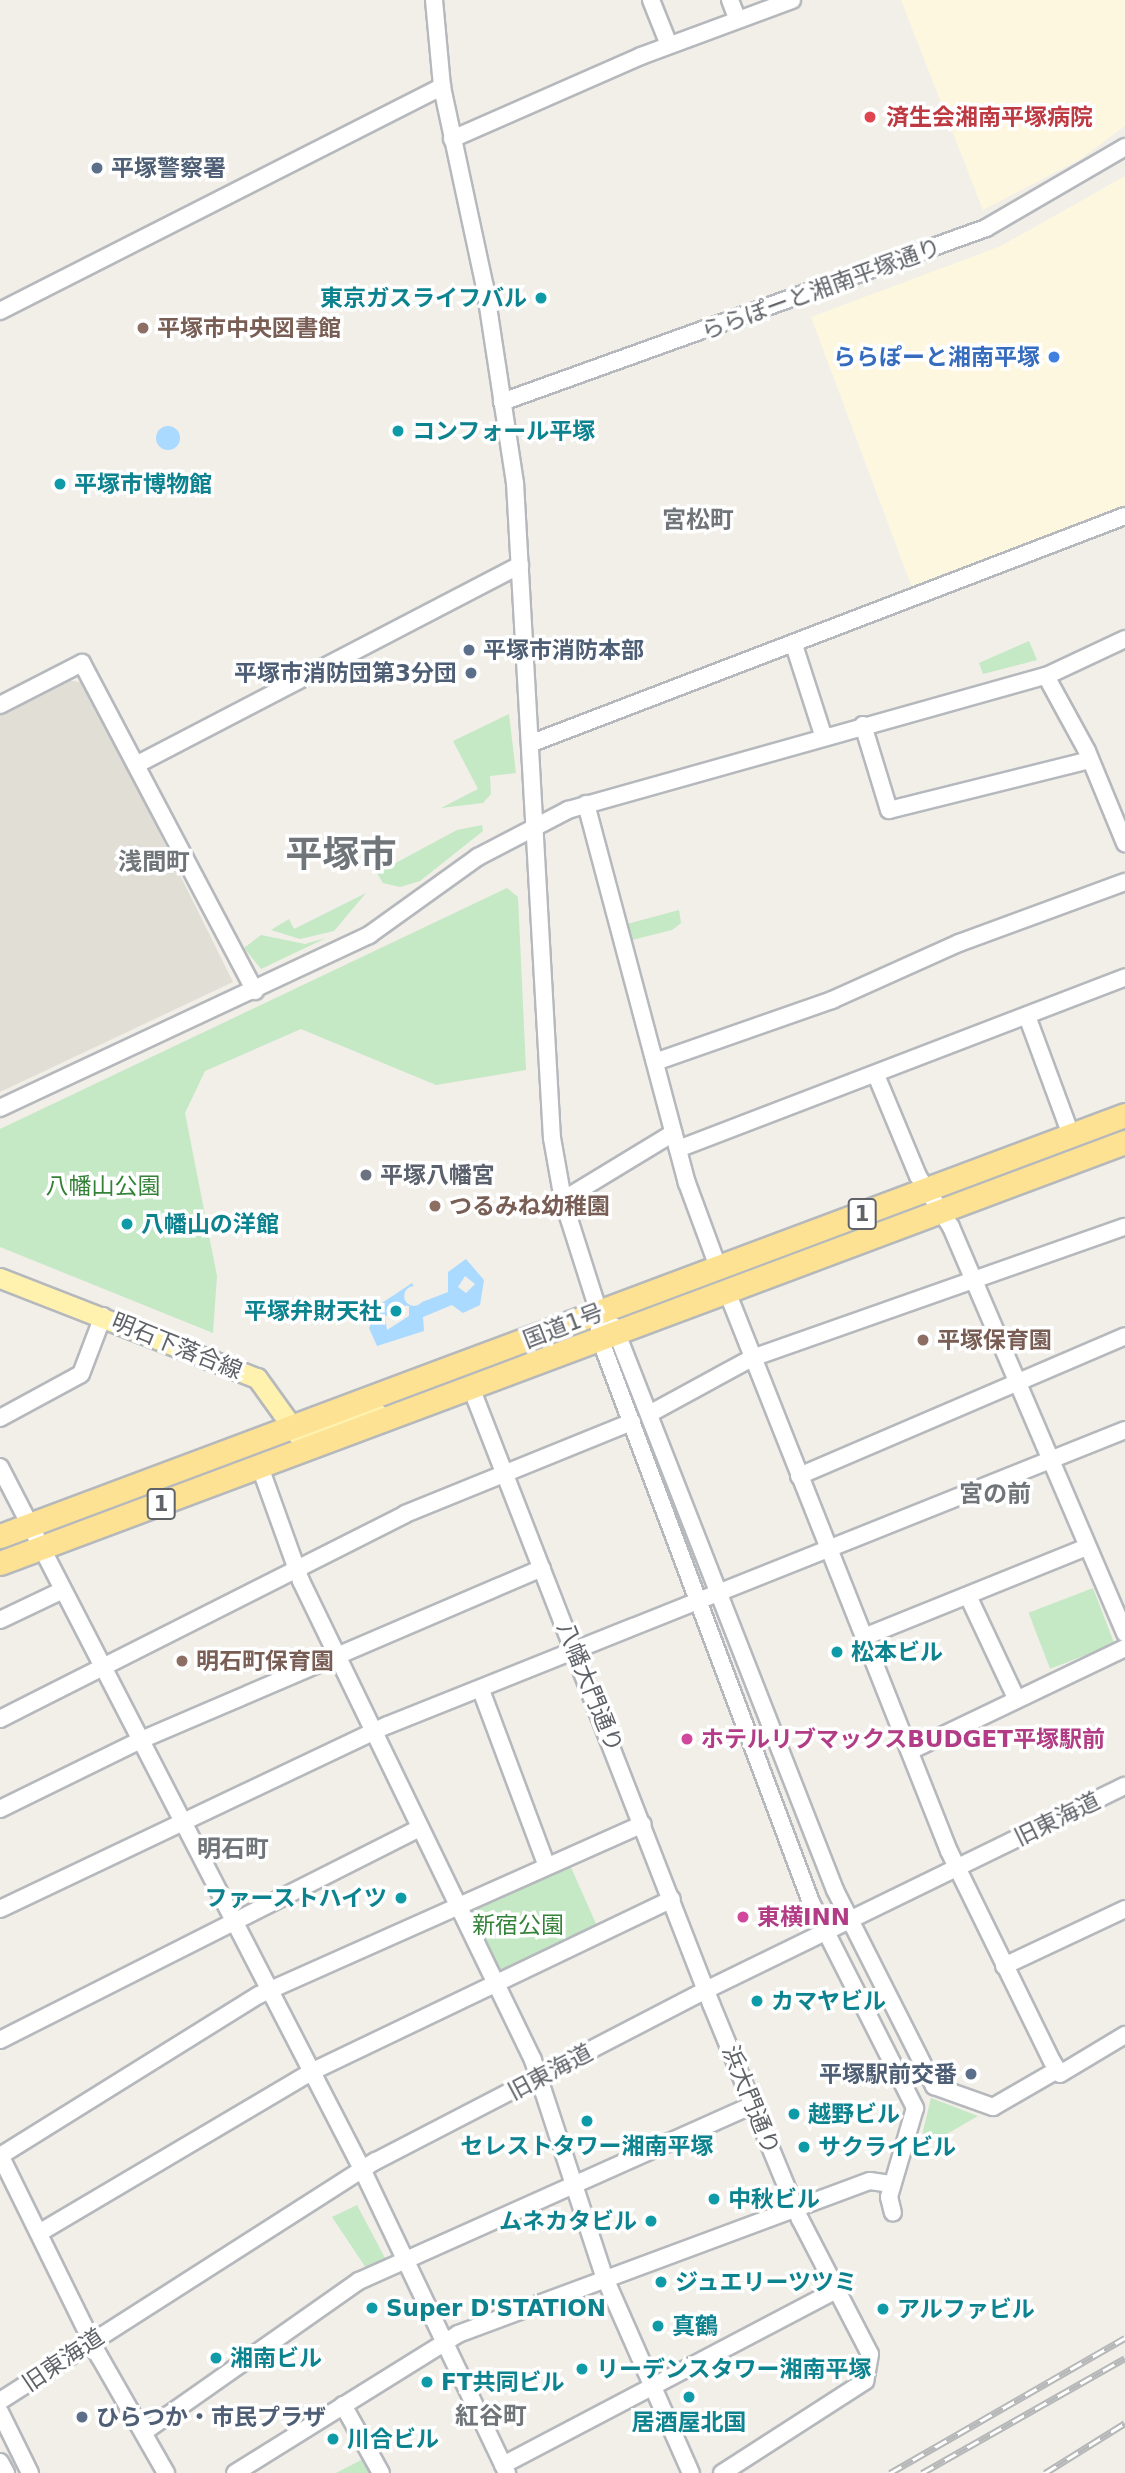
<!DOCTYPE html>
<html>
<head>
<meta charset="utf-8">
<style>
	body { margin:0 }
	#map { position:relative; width:1125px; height:2473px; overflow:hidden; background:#f1efe8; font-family:"DejaVu Sans","Noto Sans JP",sans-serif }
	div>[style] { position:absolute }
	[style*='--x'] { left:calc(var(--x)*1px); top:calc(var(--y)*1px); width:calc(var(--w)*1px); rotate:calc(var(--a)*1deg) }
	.commercial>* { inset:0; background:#fef7e0 }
	.education>* { inset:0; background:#e1ded6 }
	.green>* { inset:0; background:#c5e8c5; transform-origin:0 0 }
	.water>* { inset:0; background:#aadaff }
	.round { border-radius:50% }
	.pier>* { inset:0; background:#f1efe8 }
	.roads { filter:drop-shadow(2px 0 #b5b8bc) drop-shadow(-2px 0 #b5b8bc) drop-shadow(0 2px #b5b8bc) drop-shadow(0 -2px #b5b8bc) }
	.minor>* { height:16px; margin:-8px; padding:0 8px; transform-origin:8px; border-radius:8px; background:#fff }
	.major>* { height:19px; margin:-9.5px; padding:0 9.5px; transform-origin:9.5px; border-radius:9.5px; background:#fff2af }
	.highway>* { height:23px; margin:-11.5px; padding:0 11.5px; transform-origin:11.5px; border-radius:11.5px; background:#fde293 }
	.rail>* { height:7px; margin-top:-3.5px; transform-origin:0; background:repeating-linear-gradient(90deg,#fff 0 13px,#b6b7b8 0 26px); box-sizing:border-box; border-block:2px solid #b6b7b8 }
	.dots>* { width:19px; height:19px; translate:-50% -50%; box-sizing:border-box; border:4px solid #fff; border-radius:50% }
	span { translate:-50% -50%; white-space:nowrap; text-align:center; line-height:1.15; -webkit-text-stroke:7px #fff; paint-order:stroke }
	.shield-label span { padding:2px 5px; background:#fff; border:2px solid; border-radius:5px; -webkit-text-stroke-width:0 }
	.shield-label { font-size:21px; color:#5f6368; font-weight:700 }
	.health-label { font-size:23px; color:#be3a42; font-weight:700 }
	.left { translate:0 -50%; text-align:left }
	.service-label { font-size:23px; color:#4e5e75; font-weight:700 }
	.right { translate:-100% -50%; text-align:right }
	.street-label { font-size:23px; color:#5f6368 }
	.culture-label { font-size:23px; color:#0d838f; font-weight:700 }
	.education-label { font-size:23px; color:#785e54; font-weight:700 }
	.shop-label { font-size:23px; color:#366cbe; font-weight:700 }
	.worship-label { font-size:23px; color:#5b616d; font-weight:700 }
	.park-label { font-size:23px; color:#348238 }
	.hotel-label { font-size:23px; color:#b23c85; font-weight:700 }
	.neighbourhood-label { font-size:24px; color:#70757a; font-weight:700 }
	.town-label { font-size:37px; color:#70757a; font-weight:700 }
</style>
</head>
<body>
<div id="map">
	<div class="commercial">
		<i style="clip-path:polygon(901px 0,1125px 0,1125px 126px,1079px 160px,983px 210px)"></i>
		<i style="clip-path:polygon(1125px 176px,1125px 508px,914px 593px,811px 317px,1001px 246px)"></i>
	</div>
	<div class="education">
		<i style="clip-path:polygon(68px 680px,85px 683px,233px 982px,0 1092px,0 715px)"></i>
	</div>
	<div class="green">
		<i style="clip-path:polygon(1029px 641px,1037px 660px,983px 674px,979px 663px)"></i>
		<i style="clip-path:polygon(509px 714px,516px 773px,490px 776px,491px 794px,483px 803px,441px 808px,478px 789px,453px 741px)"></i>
		<i style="clip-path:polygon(482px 825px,483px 831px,420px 881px,400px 887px,383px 883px,377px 873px,457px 830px)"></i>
		<i style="clip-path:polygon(507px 888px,518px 897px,526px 1070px,436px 1085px,301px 1029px,205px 1071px,185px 1113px,217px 1276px,213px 1333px,0 1247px,0 1129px)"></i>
		<i style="clip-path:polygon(366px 893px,334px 931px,300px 939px,271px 930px,289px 919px,294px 929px)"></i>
		<i style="clip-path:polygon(679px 910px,681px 923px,672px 930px,632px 940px,627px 924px)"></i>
		<i style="clip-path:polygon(261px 935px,305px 944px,326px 938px,261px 969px,244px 948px)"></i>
		<i style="left:1093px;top:1588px;width:60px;height:69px;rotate:69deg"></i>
		<i style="left:569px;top:1863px;width:70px;height:111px;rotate:66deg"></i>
		<i style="clip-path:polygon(931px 2098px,978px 2116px,921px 2149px,919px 2148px)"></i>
		<i style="clip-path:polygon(357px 2205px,385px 2258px,366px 2268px,332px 2217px)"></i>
		<i style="clip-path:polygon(365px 2458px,373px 2473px,336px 2473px)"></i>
	</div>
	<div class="water">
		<i class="round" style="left:156px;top:426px;width:24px;height:24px"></i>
		<i style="clip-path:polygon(evenodd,466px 1259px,484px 1280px,480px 1305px,463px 1313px,452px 1305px,423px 1317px,424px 1331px,377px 1346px,369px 1328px,379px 1305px,412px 1283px,422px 1302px,448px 1292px,448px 1272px,466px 1259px,465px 1276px,475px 1284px,466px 1293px,458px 1287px,465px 1276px,466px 1259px,398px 1305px,409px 1306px,409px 1316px,387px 1330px,385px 1317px,398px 1305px)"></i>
	</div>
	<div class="pier">
		<i class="round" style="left:404px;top:1286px;width:20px;height:20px"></i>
	</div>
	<div class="roads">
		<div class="minor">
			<i style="--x:434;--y:0;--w:87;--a:84.7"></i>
			<i style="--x:442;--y:87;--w:205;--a:77.9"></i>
			<i style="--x:485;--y:287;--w:198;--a:81.3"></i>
			<i style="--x:515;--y:483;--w:656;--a:86.77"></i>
			<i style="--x:552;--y:1138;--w:63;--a:79.9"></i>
			<i style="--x:563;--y:1200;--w:119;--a:72.3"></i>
			<i style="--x:599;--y:1313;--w:23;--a:90"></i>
			<i style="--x:599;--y:1336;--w:604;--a:69.47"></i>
			<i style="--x:811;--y:1902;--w:231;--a:63.2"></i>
			<i style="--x:915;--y:2108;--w:93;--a:106.3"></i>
			<i style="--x:889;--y:2197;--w:16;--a:76"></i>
			<i style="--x:651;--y:0;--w:48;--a:68.2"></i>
			<i style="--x:730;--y:0;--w:19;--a:69"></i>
			<i style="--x:452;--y:139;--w:206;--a:-23.7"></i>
			<i style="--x:641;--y:56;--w:161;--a:-20.3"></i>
			<i style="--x:0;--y:311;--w:496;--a:-26.9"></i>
			<i style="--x:502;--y:402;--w:514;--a:-19.77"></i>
			<i style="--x:986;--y:228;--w:161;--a:-30.2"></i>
			<i style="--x:794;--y:645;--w:95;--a:72.1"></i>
			<i style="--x:1046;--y:676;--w:85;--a:61.3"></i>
			<i style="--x:1087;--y:751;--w:100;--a:67.6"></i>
			<i style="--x:0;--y:705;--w:92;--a:-27.1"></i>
			<i style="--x:82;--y:663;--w:371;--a:62.2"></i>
			<i style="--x:863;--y:725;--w:89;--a:73"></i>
			<i style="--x:889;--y:810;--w:207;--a:-14"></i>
			<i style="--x:532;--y:743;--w:635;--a:-20.95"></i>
			<i style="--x:136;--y:765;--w:433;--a:-27.5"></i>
			<i style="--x:586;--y:804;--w:392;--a:75.1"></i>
			<i style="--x:687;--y:1183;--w:90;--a:69.7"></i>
			<i style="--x:1027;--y:1016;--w:127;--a:69.7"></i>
			<i style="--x:655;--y:1062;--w:188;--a:-19.3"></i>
			<i style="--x:832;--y:1000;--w:139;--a:-24.2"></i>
			<i style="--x:959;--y:943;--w:177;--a:-20.2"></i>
			<i style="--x:876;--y:1075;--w:109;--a:67.4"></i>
			<i style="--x:918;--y:1176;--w:61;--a:57.1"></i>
			<i style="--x:951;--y:1227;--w:442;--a:66.8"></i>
			<i style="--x:0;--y:1108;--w:408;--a:-25.1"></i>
			<i style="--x:369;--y:935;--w:134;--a:-35.6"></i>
			<i style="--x:478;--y:857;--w:102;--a:-27.6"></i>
			<i style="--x:568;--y:810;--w:496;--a:-15.7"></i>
			<i style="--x:1046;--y:676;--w:87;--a:-25.1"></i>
			<i style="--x:678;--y:1149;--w:479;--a:-21"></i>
			<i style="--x:563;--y:1200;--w:129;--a:-31.3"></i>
			<i style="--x:726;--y:1289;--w:605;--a:68.36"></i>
			<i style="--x:949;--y:1851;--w:234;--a:63.9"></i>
			<i style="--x:1052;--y:2061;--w:15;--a:58"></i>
			<i style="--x:1060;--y:2074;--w:76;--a:-31"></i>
			<i style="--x:614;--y:1326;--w:606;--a:68.6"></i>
			<i style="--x:835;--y:1890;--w:220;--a:63.2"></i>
			<i style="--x:934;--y:2086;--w:63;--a:19.6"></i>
			<i style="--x:993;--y:2107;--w:74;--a:-30"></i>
			<i style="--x:470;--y:1385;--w:666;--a:68.71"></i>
			<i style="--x:712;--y:2006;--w:230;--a:67.6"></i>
			<i style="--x:800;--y:2219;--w:152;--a:62.6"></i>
			<i style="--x:870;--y:2354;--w:27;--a:100"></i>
			<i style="--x:865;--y:2381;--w:170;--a:147.2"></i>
			<i style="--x:651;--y:1413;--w:115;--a:-28.6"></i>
			<i style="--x:752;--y:1358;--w:395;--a:-19.4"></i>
			<i style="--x:0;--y:1418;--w:92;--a:-28.5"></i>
			<i style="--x:81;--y:1374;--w:62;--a:-69.2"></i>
			<i style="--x:0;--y:1467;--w:790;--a:62.72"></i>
			<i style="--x:362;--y:2169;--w:337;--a:64.5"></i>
			<i style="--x:260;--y:1467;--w:121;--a:70.2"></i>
			<i style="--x:301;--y:1581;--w:532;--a:64.16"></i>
			<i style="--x:533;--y:2060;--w:227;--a:71.8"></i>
			<i style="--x:604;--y:2276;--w:215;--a:66.2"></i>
			<i style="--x:799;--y:1476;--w:355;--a:-23.2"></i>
			<i style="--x:969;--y:1598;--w:110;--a:64.8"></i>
			<i style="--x:0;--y:1620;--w:68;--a:-25.4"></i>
			<i style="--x:864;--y:1637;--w:240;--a:-22"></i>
			<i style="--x:481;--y:1690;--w:186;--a:69.5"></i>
			<i style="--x:0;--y:1719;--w:454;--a:-26.8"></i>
			<i style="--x:405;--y:1514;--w:245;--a:-22.1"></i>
			<i style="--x:910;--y:1751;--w:238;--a:-25.6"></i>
			<i style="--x:0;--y:1809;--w:157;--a:-26.1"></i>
			<i style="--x:141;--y:1740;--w:436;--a:-23.2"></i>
			<i style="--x:0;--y:1909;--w:429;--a:-25.4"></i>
			<i style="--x:388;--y:1725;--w:794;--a:-21.81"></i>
			<i style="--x:1004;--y:1966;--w:134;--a:-25.2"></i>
			<i style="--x:0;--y:2040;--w:470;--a:-26.8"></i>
			<i style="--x:0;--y:2155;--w:224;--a:63.8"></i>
			<i style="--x:99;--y:2356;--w:135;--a:60.2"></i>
			<i style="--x:0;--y:2156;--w:305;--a:-31.9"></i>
			<i style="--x:259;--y:1995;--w:420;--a:-24"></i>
			<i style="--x:39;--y:2233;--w:316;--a:-30.6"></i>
			<i style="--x:311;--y:2072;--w:400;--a:-25.6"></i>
			<i style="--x:0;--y:2401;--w:446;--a:-32.6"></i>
			<i style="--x:376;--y:2161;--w:372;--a:-27.4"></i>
			<i style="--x:706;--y:1990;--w:466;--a:-26"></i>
			<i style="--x:343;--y:2405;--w:78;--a:60.8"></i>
			<i style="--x:0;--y:2412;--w:68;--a:63.8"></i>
			<i style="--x:144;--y:2432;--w:263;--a:-35.1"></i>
			<i style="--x:359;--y:2281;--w:432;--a:-24.1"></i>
			<i style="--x:0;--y:2462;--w:13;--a:61"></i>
			<i style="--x:503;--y:2465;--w:375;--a:-27.7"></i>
			<i style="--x:235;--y:2473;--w:263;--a:-31.9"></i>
			<i style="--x:458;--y:2334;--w:439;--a:-20.4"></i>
			<i style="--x:870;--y:2181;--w:22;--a:8"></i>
		</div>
		<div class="major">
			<i style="--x:0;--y:1278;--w:276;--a:21.3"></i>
			<i style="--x:257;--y:1378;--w:70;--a:54.3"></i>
			<i style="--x:298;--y:1435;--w:83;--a:-14.7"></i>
		</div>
		<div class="highway">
			<i style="--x:0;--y:1536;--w:1201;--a:-20.52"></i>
			<i style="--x:0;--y:1563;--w:1201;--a:-20.52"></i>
		</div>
	</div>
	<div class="rail">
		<i style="--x:890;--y:2473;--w:271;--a:-29.9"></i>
		<i style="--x:922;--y:2473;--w:233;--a:-29.5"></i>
		<i style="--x:1045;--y:2473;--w:94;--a:-32"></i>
	</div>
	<div class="dots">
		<i style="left:870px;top:117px;background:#e0444e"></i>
		<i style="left:97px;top:168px;background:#5c6f8a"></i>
		<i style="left:541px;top:298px;background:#0f9aa8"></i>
		<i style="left:143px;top:328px;background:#8d6e63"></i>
		<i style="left:1054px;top:357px;background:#3f7fe0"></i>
		<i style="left:398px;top:431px;background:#0f9aa8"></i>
		<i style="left:60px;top:484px;background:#0f9aa8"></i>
		<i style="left:469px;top:650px;background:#5c6f8a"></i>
		<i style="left:471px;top:673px;background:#5c6f8a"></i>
		<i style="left:366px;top:1175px;background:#6b7280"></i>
		<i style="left:435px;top:1206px;background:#8d6e63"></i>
		<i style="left:127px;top:1224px;background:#0f9aa8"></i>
		<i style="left:396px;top:1311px;background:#0f9aa8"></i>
		<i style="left:923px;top:1340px;background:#8d6e63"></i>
		<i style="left:837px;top:1652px;background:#0f9aa8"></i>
		<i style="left:182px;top:1661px;background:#8d6e63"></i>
		<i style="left:687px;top:1739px;background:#d1479c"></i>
		<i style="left:401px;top:1898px;background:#0f9aa8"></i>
		<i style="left:743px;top:1917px;background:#d1479c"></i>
		<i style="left:757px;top:2001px;background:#0f9aa8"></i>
		<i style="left:971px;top:2074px;background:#5c6f8a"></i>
		<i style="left:794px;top:2114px;background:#0f9aa8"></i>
		<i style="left:587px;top:2121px;background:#0f9aa8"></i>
		<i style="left:804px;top:2147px;background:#0f9aa8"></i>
		<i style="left:714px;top:2199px;background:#0f9aa8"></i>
		<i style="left:651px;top:2221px;background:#0f9aa8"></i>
		<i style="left:661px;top:2282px;background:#0f9aa8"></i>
		<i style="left:372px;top:2308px;background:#0f9aa8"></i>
		<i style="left:883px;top:2309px;background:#0f9aa8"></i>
		<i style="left:658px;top:2326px;background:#0f9aa8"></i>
		<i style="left:216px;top:2358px;background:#0f9aa8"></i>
		<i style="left:582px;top:2369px;background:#0f9aa8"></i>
		<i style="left:427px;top:2382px;background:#0f9aa8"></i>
		<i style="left:689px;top:2397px;background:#0f9aa8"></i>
		<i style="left:82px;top:2417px;background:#5c6f8a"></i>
		<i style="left:333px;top:2439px;background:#0f9aa8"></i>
	</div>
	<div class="shield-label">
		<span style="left:862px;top:1214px">1</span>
		<span style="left:161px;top:1504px">1</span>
	</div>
	<div class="health-label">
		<span class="left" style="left:886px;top:117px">済生会湘南平塚病院</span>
	</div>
	<div class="service-label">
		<span class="left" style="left:111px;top:168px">平塚警察署</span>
		<span class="left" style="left:483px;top:650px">平塚市消防本部</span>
		<span class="right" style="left:457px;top:673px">平塚市消防団第3分団</span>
		<span class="right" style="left:957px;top:2074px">平塚駅前交番</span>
		<span class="left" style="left:96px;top:2417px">ひらつか・市民プラザ</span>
	</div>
	<div class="street-label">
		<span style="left:821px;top:289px;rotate:-20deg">ららぽーと湘南平塚通り</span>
		<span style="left:563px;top:1326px;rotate:-21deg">国道1号</span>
		<span style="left:177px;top:1346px;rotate:22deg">明石下落合線</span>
		<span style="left:590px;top:1687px;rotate:68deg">八幡大門通り</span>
		<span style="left:1057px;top:1819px;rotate:-26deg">旧東海道</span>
		<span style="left:550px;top:2072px;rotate:-28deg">旧東海道</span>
		<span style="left:751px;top:2100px;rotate:68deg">浜大門通り</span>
		<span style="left:63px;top:2360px;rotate:-34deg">旧東海道</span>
	</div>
	<div class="culture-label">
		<span class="right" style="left:527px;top:298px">東京ガスライフバル</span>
		<span class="left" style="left:412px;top:431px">コンフォール平塚</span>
		<span class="left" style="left:74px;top:484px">平塚市博物館</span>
		<span class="left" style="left:141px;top:1224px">八幡山の洋館</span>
		<span class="right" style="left:382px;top:1311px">平塚弁財天社</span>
		<span class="left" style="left:851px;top:1652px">松本ビル</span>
		<span class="right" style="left:387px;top:1898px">ファーストハイツ</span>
		<span class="left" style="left:771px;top:2001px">カマヤビル</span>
		<span class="left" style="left:808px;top:2114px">越野ビル</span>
		<span style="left:587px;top:2146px">セレストタワー湘南平塚</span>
		<span class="left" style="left:818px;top:2147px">サクライビル</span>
		<span class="left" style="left:728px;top:2199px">中秋ビル</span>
		<span class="right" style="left:637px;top:2221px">ムネカタビル</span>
		<span class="left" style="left:675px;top:2282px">ジュエリーツツミ</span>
		<span class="left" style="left:386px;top:2308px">Super D'STATION</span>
		<span class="left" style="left:897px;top:2309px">アルファビル</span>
		<span class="left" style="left:672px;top:2326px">真鶴</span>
		<span class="left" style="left:230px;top:2358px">湘南ビル</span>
		<span class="left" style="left:596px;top:2369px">リーデンスタワー湘南平塚</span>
		<span class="left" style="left:441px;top:2382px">FT共同ビル</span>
		<span style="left:689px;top:2422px">居酒屋北国</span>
		<span class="left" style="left:347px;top:2439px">川合ビル</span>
	</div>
	<div class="education-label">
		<span class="left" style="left:157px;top:328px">平塚市中央図書館</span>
		<span class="left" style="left:449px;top:1206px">つるみね幼稚園</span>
		<span class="left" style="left:937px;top:1340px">平塚保育園</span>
		<span class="left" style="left:196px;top:1661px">明石町保育園</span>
	</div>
	<div class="shop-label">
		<span class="right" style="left:1040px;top:357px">ららぽーと湘南平塚</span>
	</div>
	<div class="worship-label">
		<span class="left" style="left:380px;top:1175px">平塚八幡宮</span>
	</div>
	<div class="park-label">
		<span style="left:103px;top:1186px">八幡山公園</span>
		<span style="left:518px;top:1925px">新宿公園</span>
	</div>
	<div class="hotel-label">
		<span class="left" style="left:701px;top:1739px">ホテルリブマックスBUDGET平塚駅前</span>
		<span class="left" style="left:757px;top:1917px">東横INN</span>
	</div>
	<div class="neighbourhood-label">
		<span style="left:698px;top:521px">宮松町</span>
		<span style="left:154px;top:863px">浅間町</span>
		<span style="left:995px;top:1495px">宮の前</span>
		<span style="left:233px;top:1850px">明石町</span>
		<span style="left:491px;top:2417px">紅谷町</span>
	</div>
	<div class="town-label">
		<span style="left:341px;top:855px">平塚市</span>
	</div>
</div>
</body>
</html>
